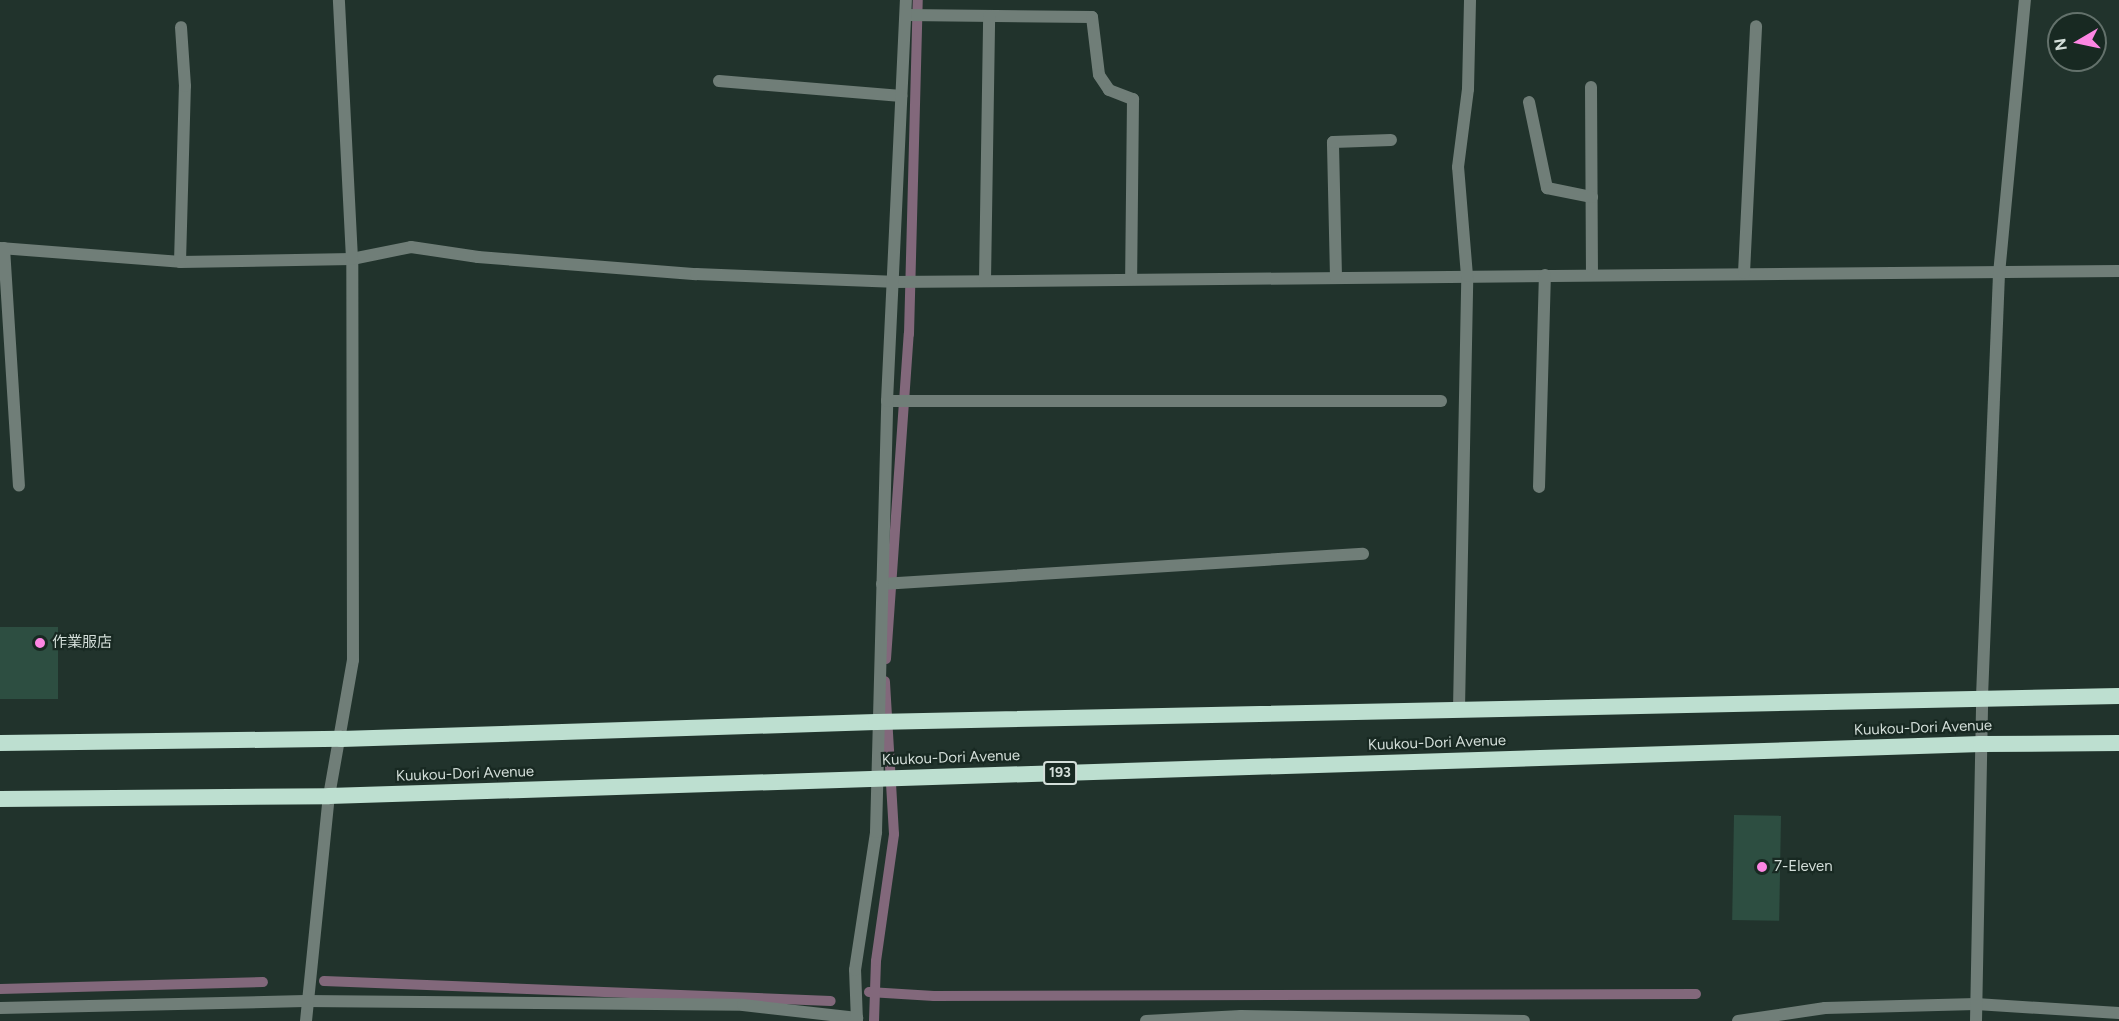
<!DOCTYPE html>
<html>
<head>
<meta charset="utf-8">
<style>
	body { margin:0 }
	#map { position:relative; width:2119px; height:1021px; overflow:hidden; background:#21332c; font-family:Figtree,"Noto Sans JP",sans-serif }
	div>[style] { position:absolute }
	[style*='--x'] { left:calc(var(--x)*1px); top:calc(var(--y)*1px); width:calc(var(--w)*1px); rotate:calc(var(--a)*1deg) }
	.stream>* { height:10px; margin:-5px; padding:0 5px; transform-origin:5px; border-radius:5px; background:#82687b }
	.building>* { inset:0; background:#2d4e41; transform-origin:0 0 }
	.minor>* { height:12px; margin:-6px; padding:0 6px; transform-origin:6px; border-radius:6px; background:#707e78 }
	.trunk>* { height:16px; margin:-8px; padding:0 8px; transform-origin:8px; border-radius:8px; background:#bddfd0 }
	.dots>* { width:16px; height:16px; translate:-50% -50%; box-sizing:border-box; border:3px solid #182922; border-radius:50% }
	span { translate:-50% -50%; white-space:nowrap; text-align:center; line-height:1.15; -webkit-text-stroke:4.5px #182922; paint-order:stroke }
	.shield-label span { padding:2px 4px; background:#182922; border:2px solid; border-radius:4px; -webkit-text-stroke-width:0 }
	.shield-label { font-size:14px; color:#d3ded9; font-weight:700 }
	.poi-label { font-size:15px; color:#d3ded9 }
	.left { translate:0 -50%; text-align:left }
	.street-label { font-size:15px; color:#d3ded9 }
	.north { position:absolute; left:2047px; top:12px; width:60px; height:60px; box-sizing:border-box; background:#182922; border:2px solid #63716b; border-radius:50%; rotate:261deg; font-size:16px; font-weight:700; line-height:24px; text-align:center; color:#d3ded9 }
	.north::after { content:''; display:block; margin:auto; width:21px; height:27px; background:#fd86e3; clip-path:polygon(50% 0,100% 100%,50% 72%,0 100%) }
</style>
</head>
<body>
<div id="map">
	<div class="stream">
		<i style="--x:886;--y:659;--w:326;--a:-86"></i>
		<i style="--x:909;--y:334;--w:334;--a:-88.5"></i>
		<i style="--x:324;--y:981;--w:507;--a:2.26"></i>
		<i style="--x:0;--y:989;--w:263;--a:-1.5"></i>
		<i style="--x:869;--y:992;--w:65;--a:3.5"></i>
		<i style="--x:934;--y:996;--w:762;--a:-0.15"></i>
		<i style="--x:874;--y:1021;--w:60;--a:-88.1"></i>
		<i style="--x:876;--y:961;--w:128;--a:-81.9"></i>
		<i style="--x:894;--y:834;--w:153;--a:-93.4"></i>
	</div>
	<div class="building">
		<i style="left:58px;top:627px;width:72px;height:58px;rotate:90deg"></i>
		<i style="left:1734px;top:815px;width:47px;height:105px;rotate:1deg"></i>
	</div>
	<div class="minor">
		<i style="--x:906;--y:15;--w:186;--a:0.6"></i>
		<i style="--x:1092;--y:17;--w:58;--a:83.1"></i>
		<i style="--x:1099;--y:75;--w:18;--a:56"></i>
		<i style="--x:1109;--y:90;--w:26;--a:21"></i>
		<i style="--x:1133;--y:99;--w:180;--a:90.6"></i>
		<i style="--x:719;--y:81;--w:183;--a:4.7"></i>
		<i style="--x:1591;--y:87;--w:187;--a:89.7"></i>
		<i style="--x:1529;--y:102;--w:88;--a:78.2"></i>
		<i style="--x:1547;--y:188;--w:46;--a:11.3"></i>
		<i style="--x:0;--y:248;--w:181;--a:4.4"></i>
		<i style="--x:180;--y:262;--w:172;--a:-1"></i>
		<i style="--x:352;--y:259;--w:60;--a:-11.5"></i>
		<i style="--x:411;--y:247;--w:68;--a:8.5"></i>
		<i style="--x:478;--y:257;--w:219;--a:4.5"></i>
		<i style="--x:696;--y:274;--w:196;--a:2.3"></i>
		<i style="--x:892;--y:282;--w:1227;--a:-0.51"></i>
		<i style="--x:4;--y:248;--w:238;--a:86.4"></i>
		<i style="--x:180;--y:262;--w:176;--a:-88.4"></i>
		<i style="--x:185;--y:86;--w:59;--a:-93.9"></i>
		<i style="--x:1744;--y:273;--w:247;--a:-87.2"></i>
		<i style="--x:1336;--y:277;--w:135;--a:-91.3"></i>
		<i style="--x:1333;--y:142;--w:58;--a:-2"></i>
		<i style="--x:985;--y:281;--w:265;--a:-89.1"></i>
		<i style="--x:887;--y:401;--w:554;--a:0"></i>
		<i style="--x:1539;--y:487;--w:212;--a:-88.4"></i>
		<i style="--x:882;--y:584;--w:482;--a:-3.6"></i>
		<i style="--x:1459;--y:709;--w:433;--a:-88.9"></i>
		<i style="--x:1467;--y:276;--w:109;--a:-94.7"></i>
		<i style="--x:1458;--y:167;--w:79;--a:-82.7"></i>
		<i style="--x:1468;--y:89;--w:89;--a:-88.7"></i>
		<i style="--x:0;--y:1008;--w:305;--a:-1.3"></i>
		<i style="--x:305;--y:1001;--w:438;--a:0.5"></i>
		<i style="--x:743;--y:1005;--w:115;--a:6.5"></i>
		<i style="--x:306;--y:1021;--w:226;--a:-84.2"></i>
		<i style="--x:329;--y:796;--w:138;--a:-80"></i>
		<i style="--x:353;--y:660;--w:401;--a:-90.1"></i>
		<i style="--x:352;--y:259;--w:259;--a:-92.9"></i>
		<i style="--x:857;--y:1021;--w:51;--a:-92.2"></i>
		<i style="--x:855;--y:970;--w:140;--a:-81.3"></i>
		<i style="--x:876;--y:832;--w:431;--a:-88.5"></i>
		<i style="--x:887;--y:401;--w:401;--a:-87.3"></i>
		<i style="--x:1146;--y:1021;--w:95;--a:-3"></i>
		<i style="--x:1241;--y:1016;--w:283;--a:1"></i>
		<i style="--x:1738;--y:1021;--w:88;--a:-8.5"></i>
		<i style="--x:1825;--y:1008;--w:151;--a:-1.5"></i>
		<i style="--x:1976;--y:1004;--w:143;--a:3.6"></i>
		<i style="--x:1976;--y:1021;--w:324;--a:-88.9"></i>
		<i style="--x:1982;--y:697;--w:423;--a:-87.7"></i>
		<i style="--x:1999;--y:274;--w:275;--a:-84.6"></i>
	</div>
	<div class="trunk">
		<i style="--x:0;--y:743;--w:341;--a:-0.7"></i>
		<i style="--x:341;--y:739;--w:535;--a:-1.82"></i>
		<i style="--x:876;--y:722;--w:1243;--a:-1.2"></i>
		<i style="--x:0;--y:799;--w:329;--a:-0.5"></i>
		<i style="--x:329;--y:796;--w:1653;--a:-1.8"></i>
		<i style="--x:1981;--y:744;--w:138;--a:-0.4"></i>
	</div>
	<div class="dots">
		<i style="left:40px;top:643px;background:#fd86e3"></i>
		<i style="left:1762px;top:867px;background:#fd86e3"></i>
	</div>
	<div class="shield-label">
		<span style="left:1060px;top:773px">193</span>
	</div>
	<div class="poi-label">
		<span class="left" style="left:52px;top:643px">作業服店</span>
		<span class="left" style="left:1774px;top:867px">7-Eleven</span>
	</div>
	<div class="street-label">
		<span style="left:1923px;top:728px;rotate:-2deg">Kuukou-Dori Avenue</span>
		<span style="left:1437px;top:743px;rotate:-2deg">Kuukou-Dori Avenue</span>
		<span style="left:951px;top:758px;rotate:-2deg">Kuukou-Dori Avenue</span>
		<span style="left:465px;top:774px;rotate:-2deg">Kuukou-Dori Avenue</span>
	</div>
	<div class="north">N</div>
</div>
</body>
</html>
